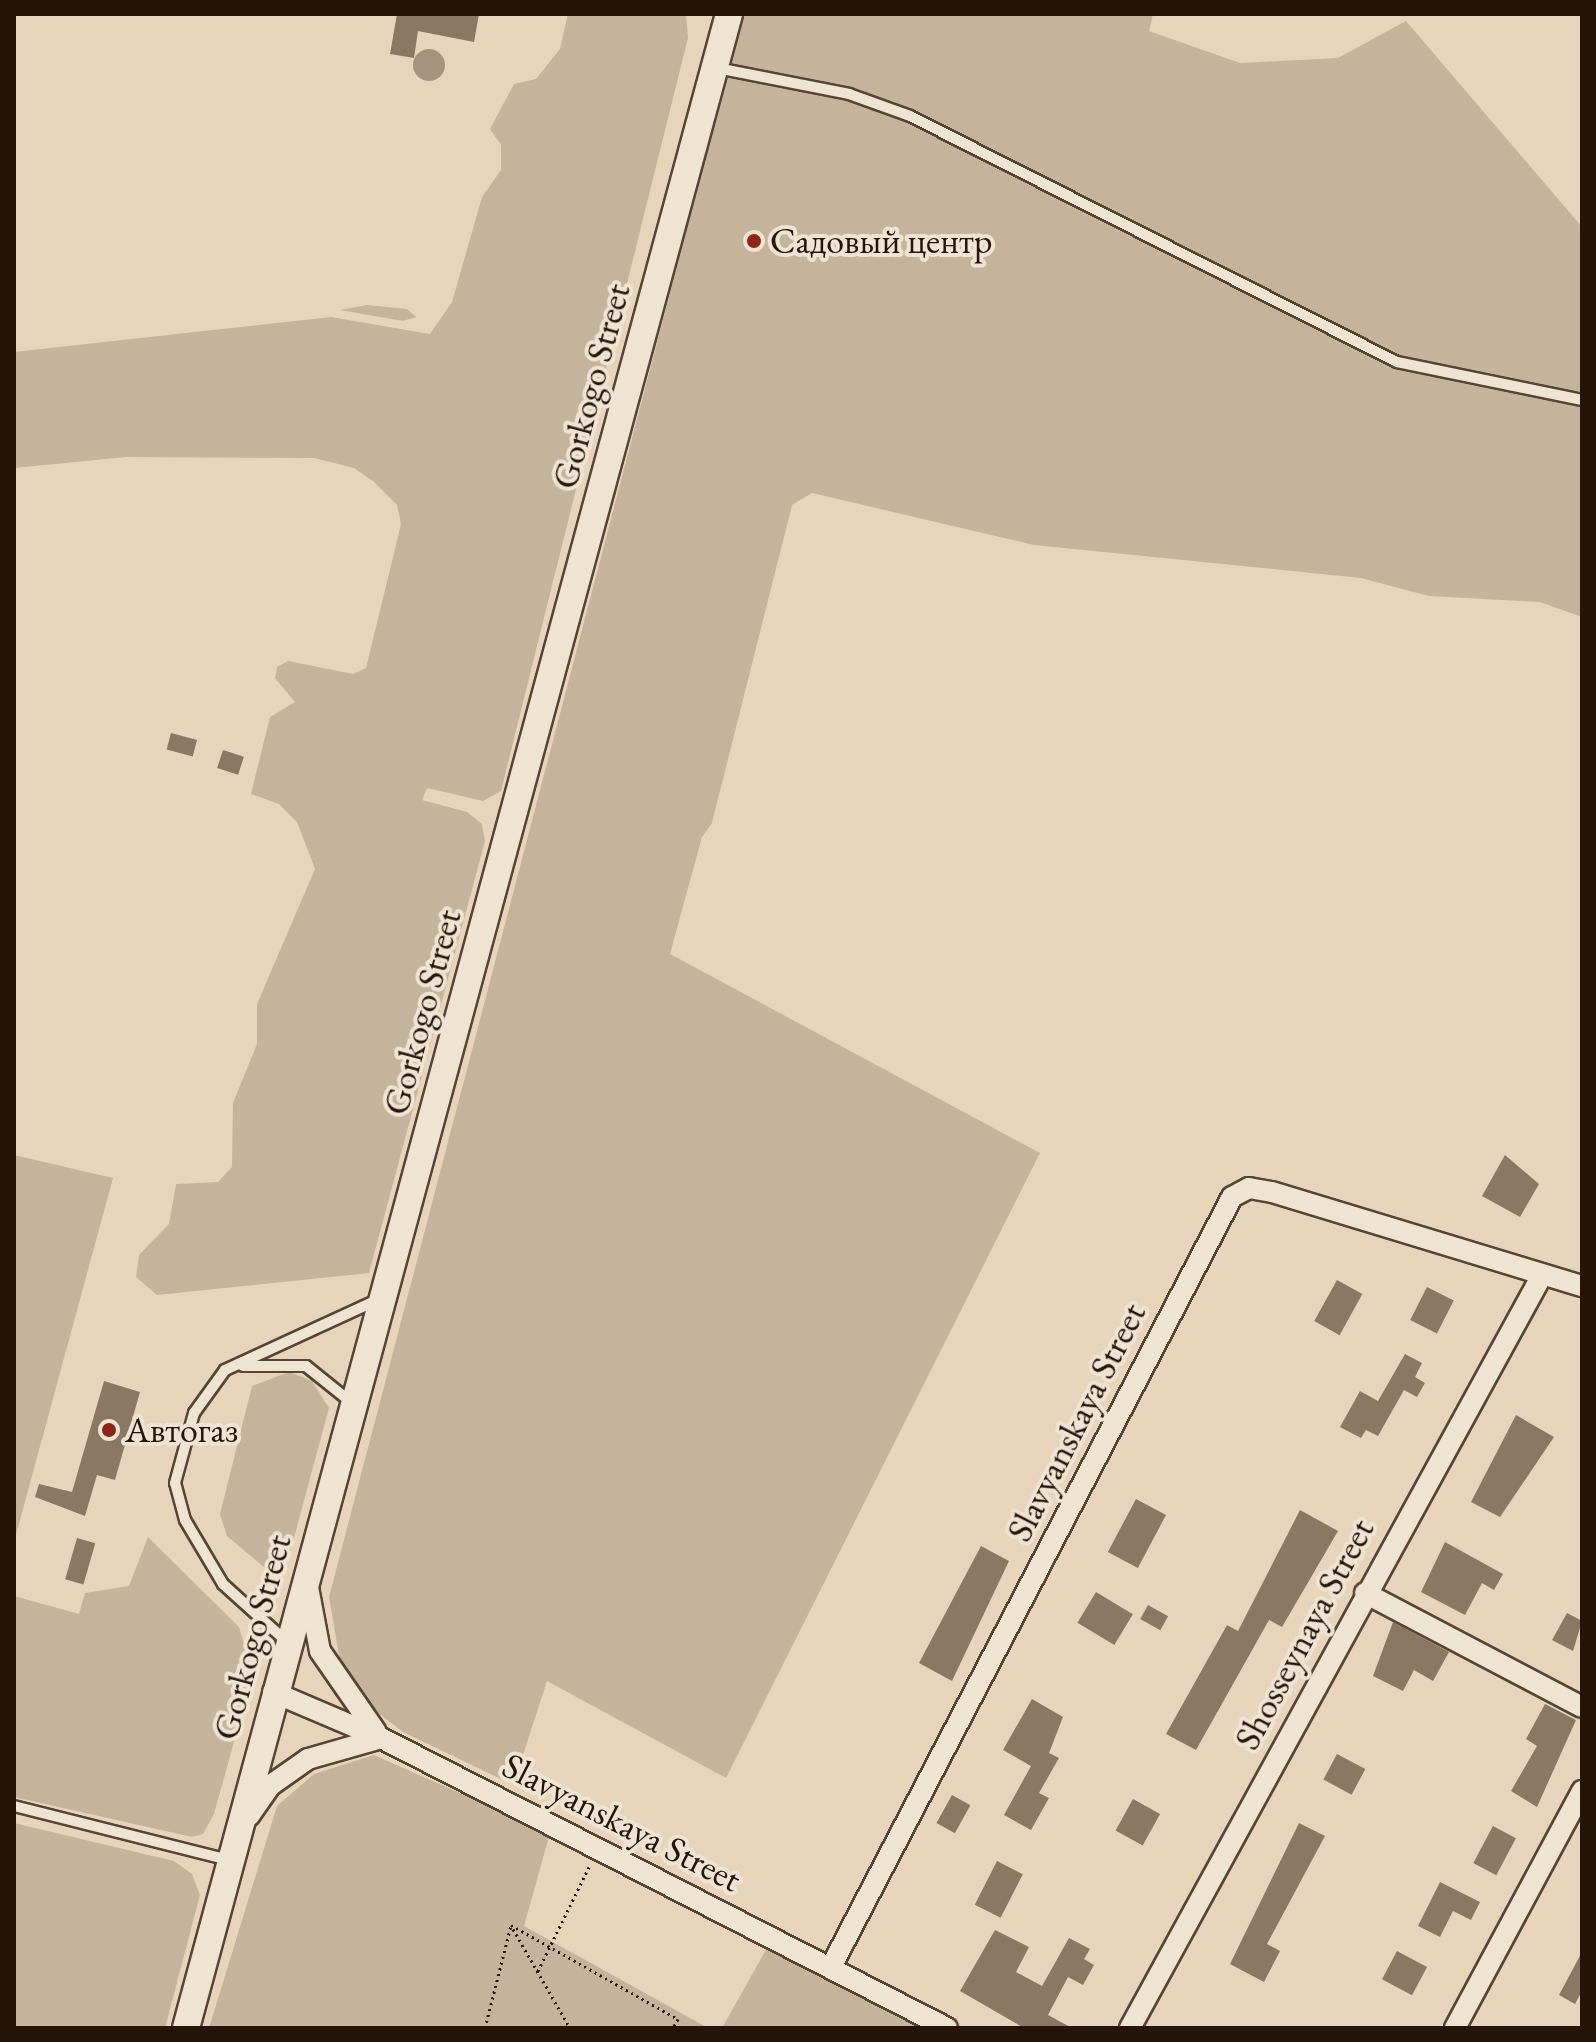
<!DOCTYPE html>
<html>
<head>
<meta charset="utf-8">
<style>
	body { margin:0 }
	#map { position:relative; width:1596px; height:2042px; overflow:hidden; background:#e7d4ba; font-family:"EB Garamond",serif }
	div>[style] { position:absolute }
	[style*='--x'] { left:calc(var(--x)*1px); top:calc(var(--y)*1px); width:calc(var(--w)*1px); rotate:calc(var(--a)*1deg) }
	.green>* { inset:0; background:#c6b39c }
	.water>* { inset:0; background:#a5937e }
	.round { border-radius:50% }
	.building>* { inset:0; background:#8a7865; transform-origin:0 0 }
	.path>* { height:3px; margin-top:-1.5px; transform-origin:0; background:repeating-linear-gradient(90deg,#261409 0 2px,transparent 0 6px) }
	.roads { filter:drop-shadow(2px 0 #564435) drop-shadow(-2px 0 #564435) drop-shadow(0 2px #564435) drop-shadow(0 -2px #564435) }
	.lane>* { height:10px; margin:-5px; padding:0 5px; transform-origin:5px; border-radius:5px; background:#efe3d2 }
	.street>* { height:20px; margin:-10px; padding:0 10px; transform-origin:10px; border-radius:10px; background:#efe3d2 }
	.secondary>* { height:26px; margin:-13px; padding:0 13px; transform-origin:13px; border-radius:13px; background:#efe3d2 }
	.dots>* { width:22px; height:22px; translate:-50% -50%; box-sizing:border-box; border:4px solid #efe3d2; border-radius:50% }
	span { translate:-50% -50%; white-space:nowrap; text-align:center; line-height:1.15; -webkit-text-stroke:8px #efe3d2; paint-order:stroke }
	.poi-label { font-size:36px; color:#261409 }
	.left { translate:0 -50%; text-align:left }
	.street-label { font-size:36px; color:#261409 }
	.frame { position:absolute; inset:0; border:16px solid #261409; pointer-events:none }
</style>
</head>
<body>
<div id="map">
	<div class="green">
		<i style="clip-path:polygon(568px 14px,686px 14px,688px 38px,501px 791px,483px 801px,427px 788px,422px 800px,467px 812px,482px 824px,485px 841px,369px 1273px,157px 1295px,136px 1277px,139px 1255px,169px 1224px,176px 1184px,218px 1182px,232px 1167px,233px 1103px,257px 1044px,257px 1004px,315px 869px,297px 822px,279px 804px,251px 794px,270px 717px,295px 702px,275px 678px,277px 667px,288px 661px,353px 674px,366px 668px,401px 524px,397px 505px,373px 481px,354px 468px,314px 458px,126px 457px,14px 468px,14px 352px,331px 317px,430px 334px,452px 302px,482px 197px,501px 170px,501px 145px,490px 129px,514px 84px,536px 79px,560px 49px)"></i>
		<i style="clip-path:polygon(743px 14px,1153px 14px,1149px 31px,1240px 63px,1338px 58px,1406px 21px,1582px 227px,1582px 617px,1540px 602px,1429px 596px,1361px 578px,1034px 545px,812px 493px,792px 505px,712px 823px,702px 837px,670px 954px,1040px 1153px,726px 1778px,547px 1681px,520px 1764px,503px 1780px,403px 1732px,364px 1702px,340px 1661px,329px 1597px)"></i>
		<i style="clip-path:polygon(367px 305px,407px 309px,416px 317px,403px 321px,340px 310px)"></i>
		<i style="clip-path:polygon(14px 1155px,113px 1178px,14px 1542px)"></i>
		<i style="clip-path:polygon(289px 1372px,312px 1381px,329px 1408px,288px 1560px,265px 1568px,227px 1536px,220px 1514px,252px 1386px)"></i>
		<i style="clip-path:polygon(148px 1537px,239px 1627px,249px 1660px,247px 1695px,214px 1814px,203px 1834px,192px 1837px,14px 1797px,14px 1596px,79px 1614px,85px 1593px,129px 1586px)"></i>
		<i style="clip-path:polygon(374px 1755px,550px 1833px,524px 1926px,708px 2028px,209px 2028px,277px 1806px,314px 1774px)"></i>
		<i style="clip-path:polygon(14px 1823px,174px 1861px,192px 1874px,200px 1895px,165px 2028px,14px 2028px)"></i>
		<i style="clip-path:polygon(768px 1946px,928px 2028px,722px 2028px)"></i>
	</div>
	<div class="water">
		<i class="round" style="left:413px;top:49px;width:32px;height:32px"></i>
	</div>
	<div class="building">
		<i style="clip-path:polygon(397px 14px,479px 14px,474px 42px,418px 31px,414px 58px,390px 54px)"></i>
		<i style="left:171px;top:733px;width:27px;height:17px;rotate:15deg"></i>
		<i style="left:223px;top:750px;width:22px;height:19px;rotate:18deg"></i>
		<i style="clip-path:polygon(1505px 1155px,1539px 1184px,1520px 1217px,1482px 1196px)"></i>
		<i style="left:1337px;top:1280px;width:29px;height:47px;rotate:29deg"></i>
		<i style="left:1427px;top:1287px;width:30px;height:37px;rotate:27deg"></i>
		<i style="clip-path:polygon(1405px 1354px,1422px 1363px,1415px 1377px,1425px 1383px,1417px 1397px,1404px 1390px,1378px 1436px,1366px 1430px,1361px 1438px,1340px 1427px,1360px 1391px,1378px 1401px)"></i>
		<i style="clip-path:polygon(104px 1381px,140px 1392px,115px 1480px,97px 1475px,85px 1516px,35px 1497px,39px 1484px,72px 1492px)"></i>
		<i style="clip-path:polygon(1516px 1415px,1554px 1437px,1500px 1517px,1471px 1502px)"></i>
		<i style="left:1136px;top:1499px;width:34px;height:60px;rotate:28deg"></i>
		<i style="clip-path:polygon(1300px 1510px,1338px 1531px,1282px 1627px,1269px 1620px,1196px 1750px,1166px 1734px,1227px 1625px,1238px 1631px)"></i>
		<i style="left:77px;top:1538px;width:19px;height:43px;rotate:16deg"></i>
		<i style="clip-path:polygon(1445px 1542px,1503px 1574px,1494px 1590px,1482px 1583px,1465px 1615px,1421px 1592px)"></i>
		<i style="clip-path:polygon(981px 1546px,1009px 1561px,952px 1681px,919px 1663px)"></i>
		<i style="left:1096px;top:1592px;width:43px;height:36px;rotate:31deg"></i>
		<i style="left:1148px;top:1605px;width:23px;height:16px;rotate:29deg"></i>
		<i style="clip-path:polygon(1567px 1613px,1582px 1621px,1573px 1651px,1552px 1640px)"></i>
		<i style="clip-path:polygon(1393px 1622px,1449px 1652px,1433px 1681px,1414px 1670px,1403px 1691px,1373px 1676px)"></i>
		<i style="clip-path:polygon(1032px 1699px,1063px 1717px,1049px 1753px,1059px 1758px,1039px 1793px,1049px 1798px,1031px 1830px,1004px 1815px,1031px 1766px,1003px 1750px)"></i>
		<i style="clip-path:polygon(1545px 1704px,1576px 1720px,1537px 1807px,1511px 1791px,1537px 1746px,1526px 1739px)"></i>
		<i style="left:1337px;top:1754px;width:32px;height:29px;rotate:28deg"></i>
		<i style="left:952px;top:1795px;width:21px;height:32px;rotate:29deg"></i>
		<i style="left:1133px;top:1799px;width:31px;height:36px;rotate:29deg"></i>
		<i style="clip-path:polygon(1299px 1823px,1325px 1836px,1267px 1944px,1280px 1951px,1264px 1982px,1230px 1964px)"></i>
		<i style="left:1493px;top:1826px;width:26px;height:42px;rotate:28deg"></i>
		<i style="left:997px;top:1861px;width:29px;height:49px;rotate:27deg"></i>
		<i style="clip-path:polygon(1440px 1882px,1480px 1902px,1471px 1920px,1453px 1911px,1440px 1937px,1418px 1926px)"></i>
		<i style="clip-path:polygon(995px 1930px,1029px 1947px,1016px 1972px,1042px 1986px,1069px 1938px,1090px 1949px,1084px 1959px,1094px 1965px,1083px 1985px,1068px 1977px,1048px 2015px,1072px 2028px,1024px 2028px,960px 1991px)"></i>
		<i style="left:1397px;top:1951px;width:34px;height:32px;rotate:28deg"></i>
		<i style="clip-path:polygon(1582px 1952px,1582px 1991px,1575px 2004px,1559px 1995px)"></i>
	</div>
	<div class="path">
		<i style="--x:511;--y:1925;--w:192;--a:29.4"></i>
		<i style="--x:678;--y:2019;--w:10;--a:119"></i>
		<i style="--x:513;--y:1929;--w:114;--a:60.1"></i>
		<i style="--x:538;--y:1971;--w:116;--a:-63.9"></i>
		<i style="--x:485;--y:2028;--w:106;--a:-75.8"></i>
	</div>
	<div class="roads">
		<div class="lane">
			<i style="--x:717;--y:68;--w:135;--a:11.1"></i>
			<i style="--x:849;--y:94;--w:65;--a:19.8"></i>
			<i style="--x:910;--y:116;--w:546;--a:26.8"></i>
			<i style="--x:1397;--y:362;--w:189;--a:11.6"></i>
			<i style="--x:243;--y:1366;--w:63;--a:0"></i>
			<i style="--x:306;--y:1366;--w:59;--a:38.8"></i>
			<i style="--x:286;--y:1641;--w:85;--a:-137.9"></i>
			<i style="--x:223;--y:1584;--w:74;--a:-120.7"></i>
			<i style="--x:185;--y:1520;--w:38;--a:-105"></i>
			<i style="--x:175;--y:1483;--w:73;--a:-74.8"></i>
			<i style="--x:194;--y:1413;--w:53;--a:-54.2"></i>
			<i style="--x:225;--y:1370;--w:167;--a:-24.7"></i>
			<i style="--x:14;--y:1806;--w:222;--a:14.1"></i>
		</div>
		<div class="street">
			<i style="--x:308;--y:1587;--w:65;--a:79.4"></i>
			<i style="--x:320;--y:1651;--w:98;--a:55.3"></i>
			<i style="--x:1365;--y:1593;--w:245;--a:27.7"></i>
			<i style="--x:273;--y:1692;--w:117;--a:23.1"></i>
			<i style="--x:381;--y:1738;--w:636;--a:27.13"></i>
			<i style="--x:249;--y:1816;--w:38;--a:-55"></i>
			<i style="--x:271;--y:1785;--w:45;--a:-35.1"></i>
			<i style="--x:308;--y:1759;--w:76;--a:-16"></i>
			<i style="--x:831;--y:1967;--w:868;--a:-62.49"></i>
			<i style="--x:1232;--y:1197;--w:19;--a:-28"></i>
			<i style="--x:1249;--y:1188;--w:23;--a:10"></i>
			<i style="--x:1272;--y:1192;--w:324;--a:16.9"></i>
			<i style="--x:1130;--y:2028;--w:858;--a:-61.31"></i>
			<i style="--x:1455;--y:2028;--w:269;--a:-61.8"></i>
		</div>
		<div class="secondary">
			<i style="--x:186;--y:2028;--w:2086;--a:-74.91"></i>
		</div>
	</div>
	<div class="dots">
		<i style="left:754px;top:241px;background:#8f2418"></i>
		<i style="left:109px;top:1430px;background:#8f2418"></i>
	</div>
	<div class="poi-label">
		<span class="left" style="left:770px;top:241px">Садовый центр</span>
		<span class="left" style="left:125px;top:1430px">Автогаз</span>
	</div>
	<div class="street-label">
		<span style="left:591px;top:386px;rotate:-75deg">Gorkogo Street</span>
		<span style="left:422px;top:1012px;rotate:-75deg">Gorkogo Street</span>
		<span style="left:1076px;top:1422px;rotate:-63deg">Slavyanskaya Street</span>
		<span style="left:1304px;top:1634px;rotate:-62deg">Shosseynaya Street</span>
		<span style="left:252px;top:1637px;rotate:-75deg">Gorkogo Street</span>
		<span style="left:622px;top:1822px;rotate:27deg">Slavyanskaya Street</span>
	</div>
	<div class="frame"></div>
</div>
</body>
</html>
